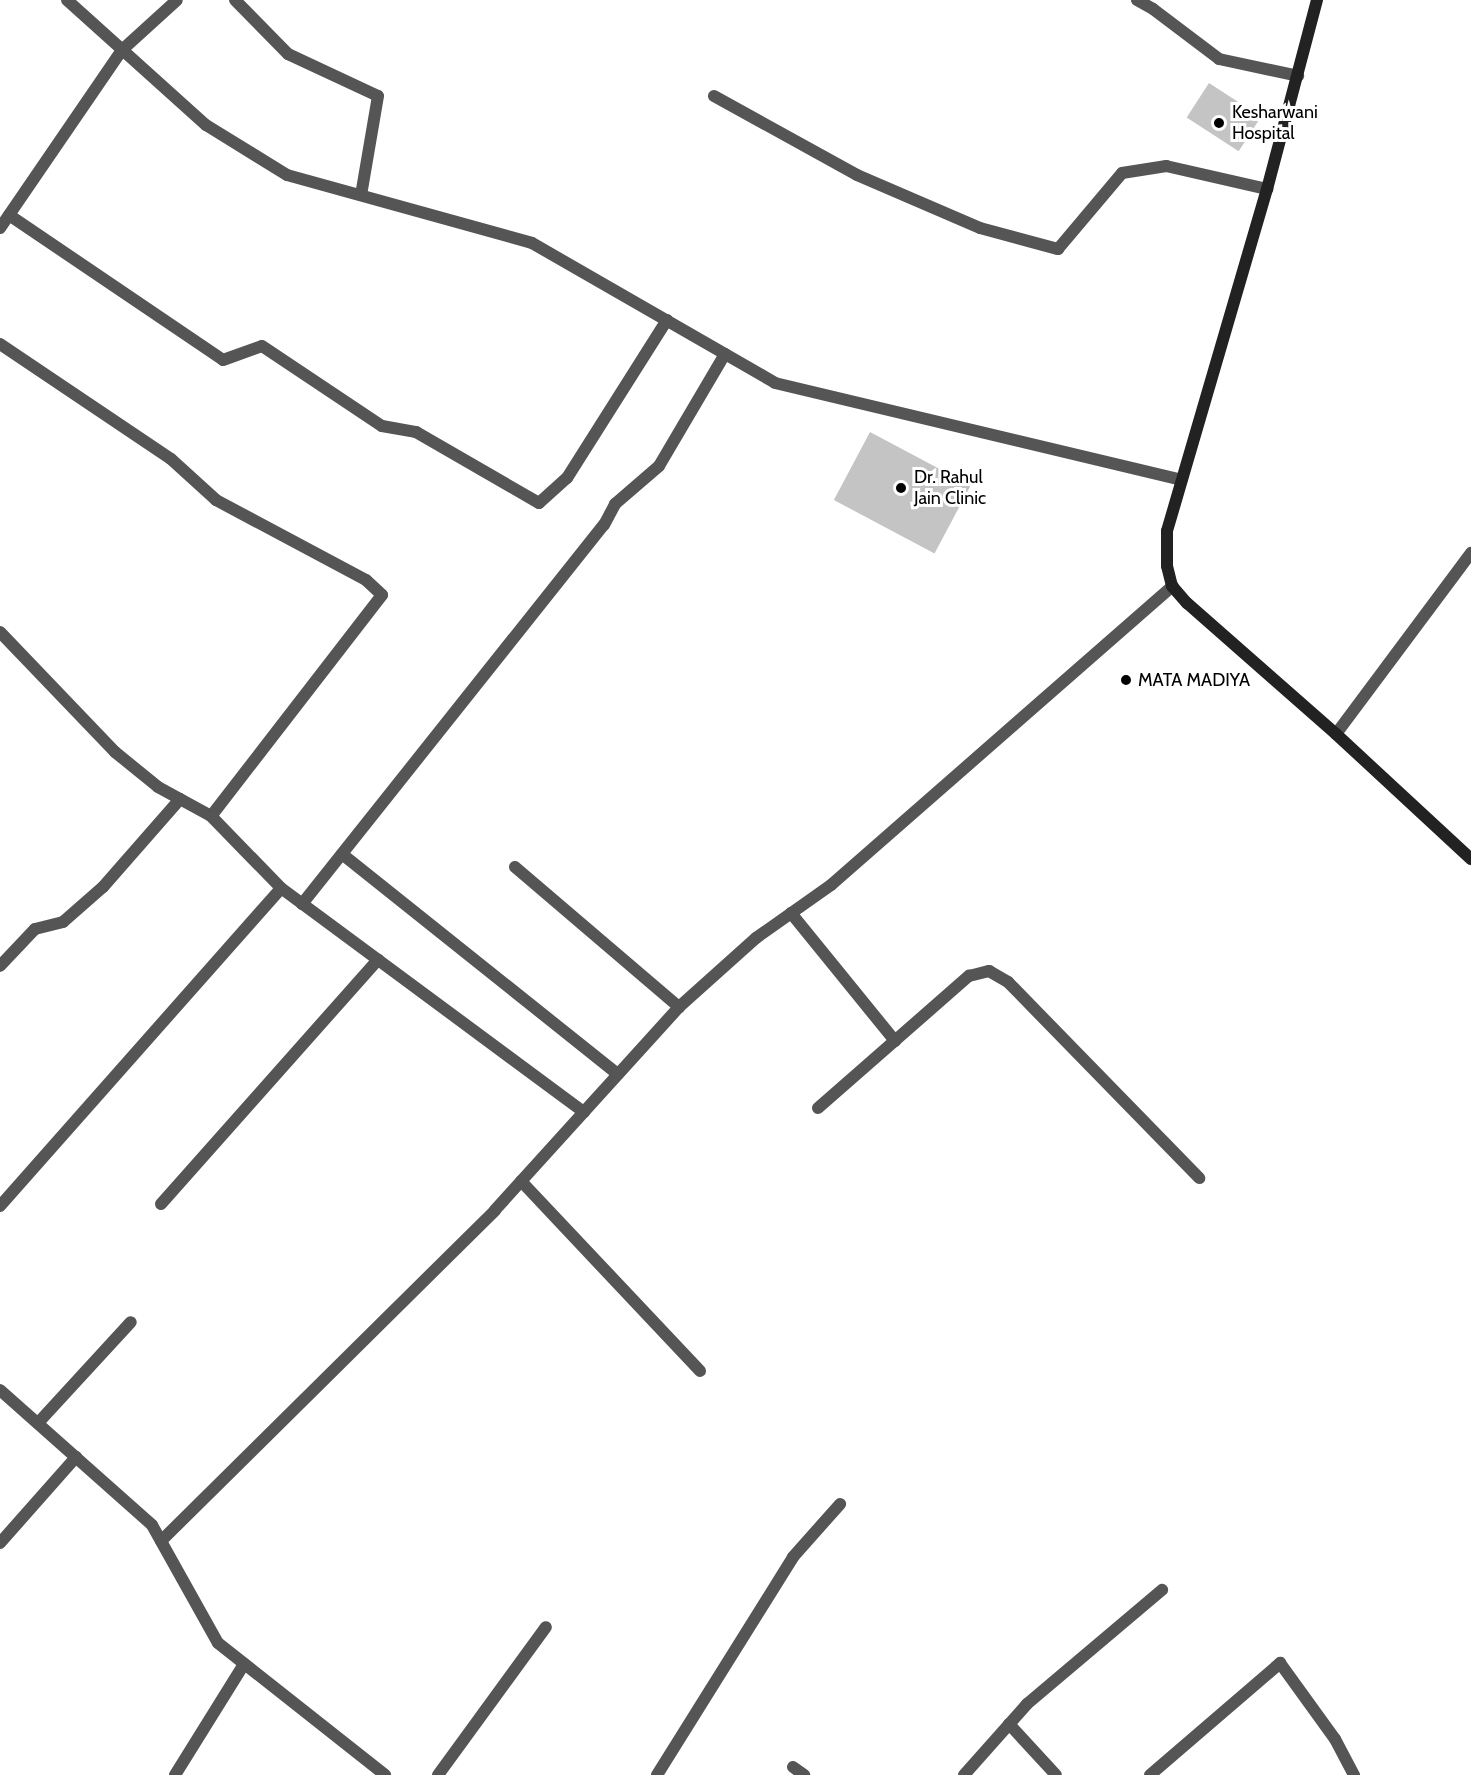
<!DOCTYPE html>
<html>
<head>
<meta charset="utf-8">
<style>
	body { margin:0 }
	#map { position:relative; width:1471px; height:1775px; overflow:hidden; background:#fff; font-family:Cabin,sans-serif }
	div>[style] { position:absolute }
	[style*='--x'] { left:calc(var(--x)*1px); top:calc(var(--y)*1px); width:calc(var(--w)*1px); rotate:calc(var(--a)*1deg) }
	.building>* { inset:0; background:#c4c4c4; transform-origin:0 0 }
	.street>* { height:12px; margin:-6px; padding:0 6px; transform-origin:6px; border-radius:6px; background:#555 }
	.secondary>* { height:12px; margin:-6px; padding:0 6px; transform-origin:6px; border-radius:6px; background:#222 }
	.dots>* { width:16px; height:16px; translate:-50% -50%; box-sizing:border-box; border:3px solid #fff; border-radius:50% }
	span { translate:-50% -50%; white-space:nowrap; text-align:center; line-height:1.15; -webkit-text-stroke:6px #fff; paint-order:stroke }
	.poi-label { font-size:18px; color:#000 }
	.left { translate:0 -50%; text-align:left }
</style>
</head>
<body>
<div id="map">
	<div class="building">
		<i style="left:1209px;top:83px;width:62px;height:41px;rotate:33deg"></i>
		<i style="left:870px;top:432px;width:114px;height:77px;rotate:28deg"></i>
	</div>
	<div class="street">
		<i style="--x:67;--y:0;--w:187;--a:42"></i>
		<i style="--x:206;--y:125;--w:95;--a:31.7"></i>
		<i style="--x:287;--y:175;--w:254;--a:15.5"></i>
		<i style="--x:532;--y:243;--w:280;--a:29.9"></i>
		<i style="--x:775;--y:383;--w:418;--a:13.4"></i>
		<i style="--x:235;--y:0;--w:76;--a:45.5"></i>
		<i style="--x:288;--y:54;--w:99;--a:25"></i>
		<i style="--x:378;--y:96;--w:100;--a:99.7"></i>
		<i style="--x:1137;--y:0;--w:18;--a:29"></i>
		<i style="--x:1153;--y:9;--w:83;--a:37.1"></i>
		<i style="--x:1219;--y:59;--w:81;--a:12.1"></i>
		<i style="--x:714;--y:96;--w:163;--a:28.9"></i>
		<i style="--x:857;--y:175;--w:134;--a:23.3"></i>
		<i style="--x:980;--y:228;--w:81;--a:15.1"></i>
		<i style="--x:1058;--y:249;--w:99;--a:-49.9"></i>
		<i style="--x:1122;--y:173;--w:45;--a:-9"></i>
		<i style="--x:1166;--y:166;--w:104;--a:12.8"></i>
		<i style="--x:9;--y:215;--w:258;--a:34.1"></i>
		<i style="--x:223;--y:360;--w:41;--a:-19.7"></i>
		<i style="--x:262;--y:346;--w:144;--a:33.7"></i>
		<i style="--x:382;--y:426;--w:35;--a:10"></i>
		<i style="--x:416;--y:432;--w:142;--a:30"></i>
		<i style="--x:539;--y:503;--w:38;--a:-42"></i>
		<i style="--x:567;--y:478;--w:187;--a:-57.7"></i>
		<i style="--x:0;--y:228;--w:216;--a:-55.6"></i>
		<i style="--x:122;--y:50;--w:74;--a:-42.3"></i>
		<i style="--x:0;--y:344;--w:206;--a:33.9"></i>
		<i style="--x:171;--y:459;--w:61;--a:42.3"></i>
		<i style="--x:216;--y:500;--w:170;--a:28.1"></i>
		<i style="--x:366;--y:580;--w:22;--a:43"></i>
		<i style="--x:382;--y:595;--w:279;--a:127.7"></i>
		<i style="--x:0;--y:632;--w:166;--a:46.2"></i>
		<i style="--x:115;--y:752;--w:55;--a:39.1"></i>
		<i style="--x:158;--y:787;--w:60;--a:28.7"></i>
		<i style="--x:211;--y:816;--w:100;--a:45.8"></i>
		<i style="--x:281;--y:888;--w:377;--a:36.5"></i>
		<i style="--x:1336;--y:734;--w:226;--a:-53.3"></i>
		<i style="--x:342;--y:854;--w:353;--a:38.6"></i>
		<i style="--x:515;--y:867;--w:216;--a:40.5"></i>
		<i style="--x:302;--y:904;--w:485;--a:-51.5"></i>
		<i style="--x:604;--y:525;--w:24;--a:-62"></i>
		<i style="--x:615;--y:504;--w:58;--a:-40.8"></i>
		<i style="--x:659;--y:466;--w:130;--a:-59.5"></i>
		<i style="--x:791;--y:913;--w:165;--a:50.9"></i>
		<i style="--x:0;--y:966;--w:51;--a:-46.6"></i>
		<i style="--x:35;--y:929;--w:29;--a:-14"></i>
		<i style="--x:63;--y:922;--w:53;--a:-41.2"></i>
		<i style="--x:103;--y:887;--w:117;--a:-48.8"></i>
		<i style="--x:818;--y:1108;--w:201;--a:-41.2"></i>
		<i style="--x:969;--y:976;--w:21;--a:-14"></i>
		<i style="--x:989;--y:971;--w:22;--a:30"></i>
		<i style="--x:1008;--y:982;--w:274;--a:45.7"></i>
		<i style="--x:521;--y:1181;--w:261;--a:46.7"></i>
		<i style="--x:161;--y:1204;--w:327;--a:-48.4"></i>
		<i style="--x:0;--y:1206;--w:424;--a:-48.5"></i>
		<i style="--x:0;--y:1390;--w:203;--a:41.6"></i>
		<i style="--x:152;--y:1525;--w:135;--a:60.8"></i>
		<i style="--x:218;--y:1643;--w:213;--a:38.3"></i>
		<i style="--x:38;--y:1423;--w:137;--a:-47.4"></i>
		<i style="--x:161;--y:1541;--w:470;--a:-44.7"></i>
		<i style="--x:495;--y:1210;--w:274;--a:-47.8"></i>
		<i style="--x:679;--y:1007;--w:103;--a:-41.9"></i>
		<i style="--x:756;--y:938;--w:92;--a:-35.2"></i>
		<i style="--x:831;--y:885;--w:454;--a:-41.2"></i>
		<i style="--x:0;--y:1543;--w:115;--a:-48.5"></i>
		<i style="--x:1009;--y:1724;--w:69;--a:47.3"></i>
		<i style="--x:793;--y:1767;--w:14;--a:36"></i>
		<i style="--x:175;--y:1775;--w:131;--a:-58.1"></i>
		<i style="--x:438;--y:1775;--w:183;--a:-53.9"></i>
		<i style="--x:657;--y:1775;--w:257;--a:-58"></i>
		<i style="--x:793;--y:1557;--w:71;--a:-48.4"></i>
		<i style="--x:964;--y:1775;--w:95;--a:-48.4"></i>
		<i style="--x:1027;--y:1704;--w:177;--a:-40.2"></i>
		<i style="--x:1150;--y:1775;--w:172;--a:-40.7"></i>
		<i style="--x:1280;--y:1663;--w:94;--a:54.1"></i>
		<i style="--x:1335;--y:1739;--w:41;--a:62.2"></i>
	</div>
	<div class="secondary">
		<i style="--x:1317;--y:0;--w:196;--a:104.8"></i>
		<i style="--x:1267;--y:189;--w:356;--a:106.3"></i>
		<i style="--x:1167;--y:531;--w:35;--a:90"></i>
		<i style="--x:1167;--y:566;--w:21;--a:76"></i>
		<i style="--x:1172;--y:586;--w:23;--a:49"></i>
		<i style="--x:1187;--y:603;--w:198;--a:41.3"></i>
		<i style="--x:1336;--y:734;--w:184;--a:42.8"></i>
	</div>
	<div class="dots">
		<i style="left:1219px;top:123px;background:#000"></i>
		<i style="left:901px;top:488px;background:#000"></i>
		<i style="left:1126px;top:680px;background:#000"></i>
	</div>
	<div class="poi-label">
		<span class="left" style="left:1232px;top:123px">Kesharwani<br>Hospital</span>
		<span class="left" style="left:914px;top:488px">Dr. Rahul<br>Jain Clinic</span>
		<span class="left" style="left:1138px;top:680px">MATA MADIYA</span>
	</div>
</div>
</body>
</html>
